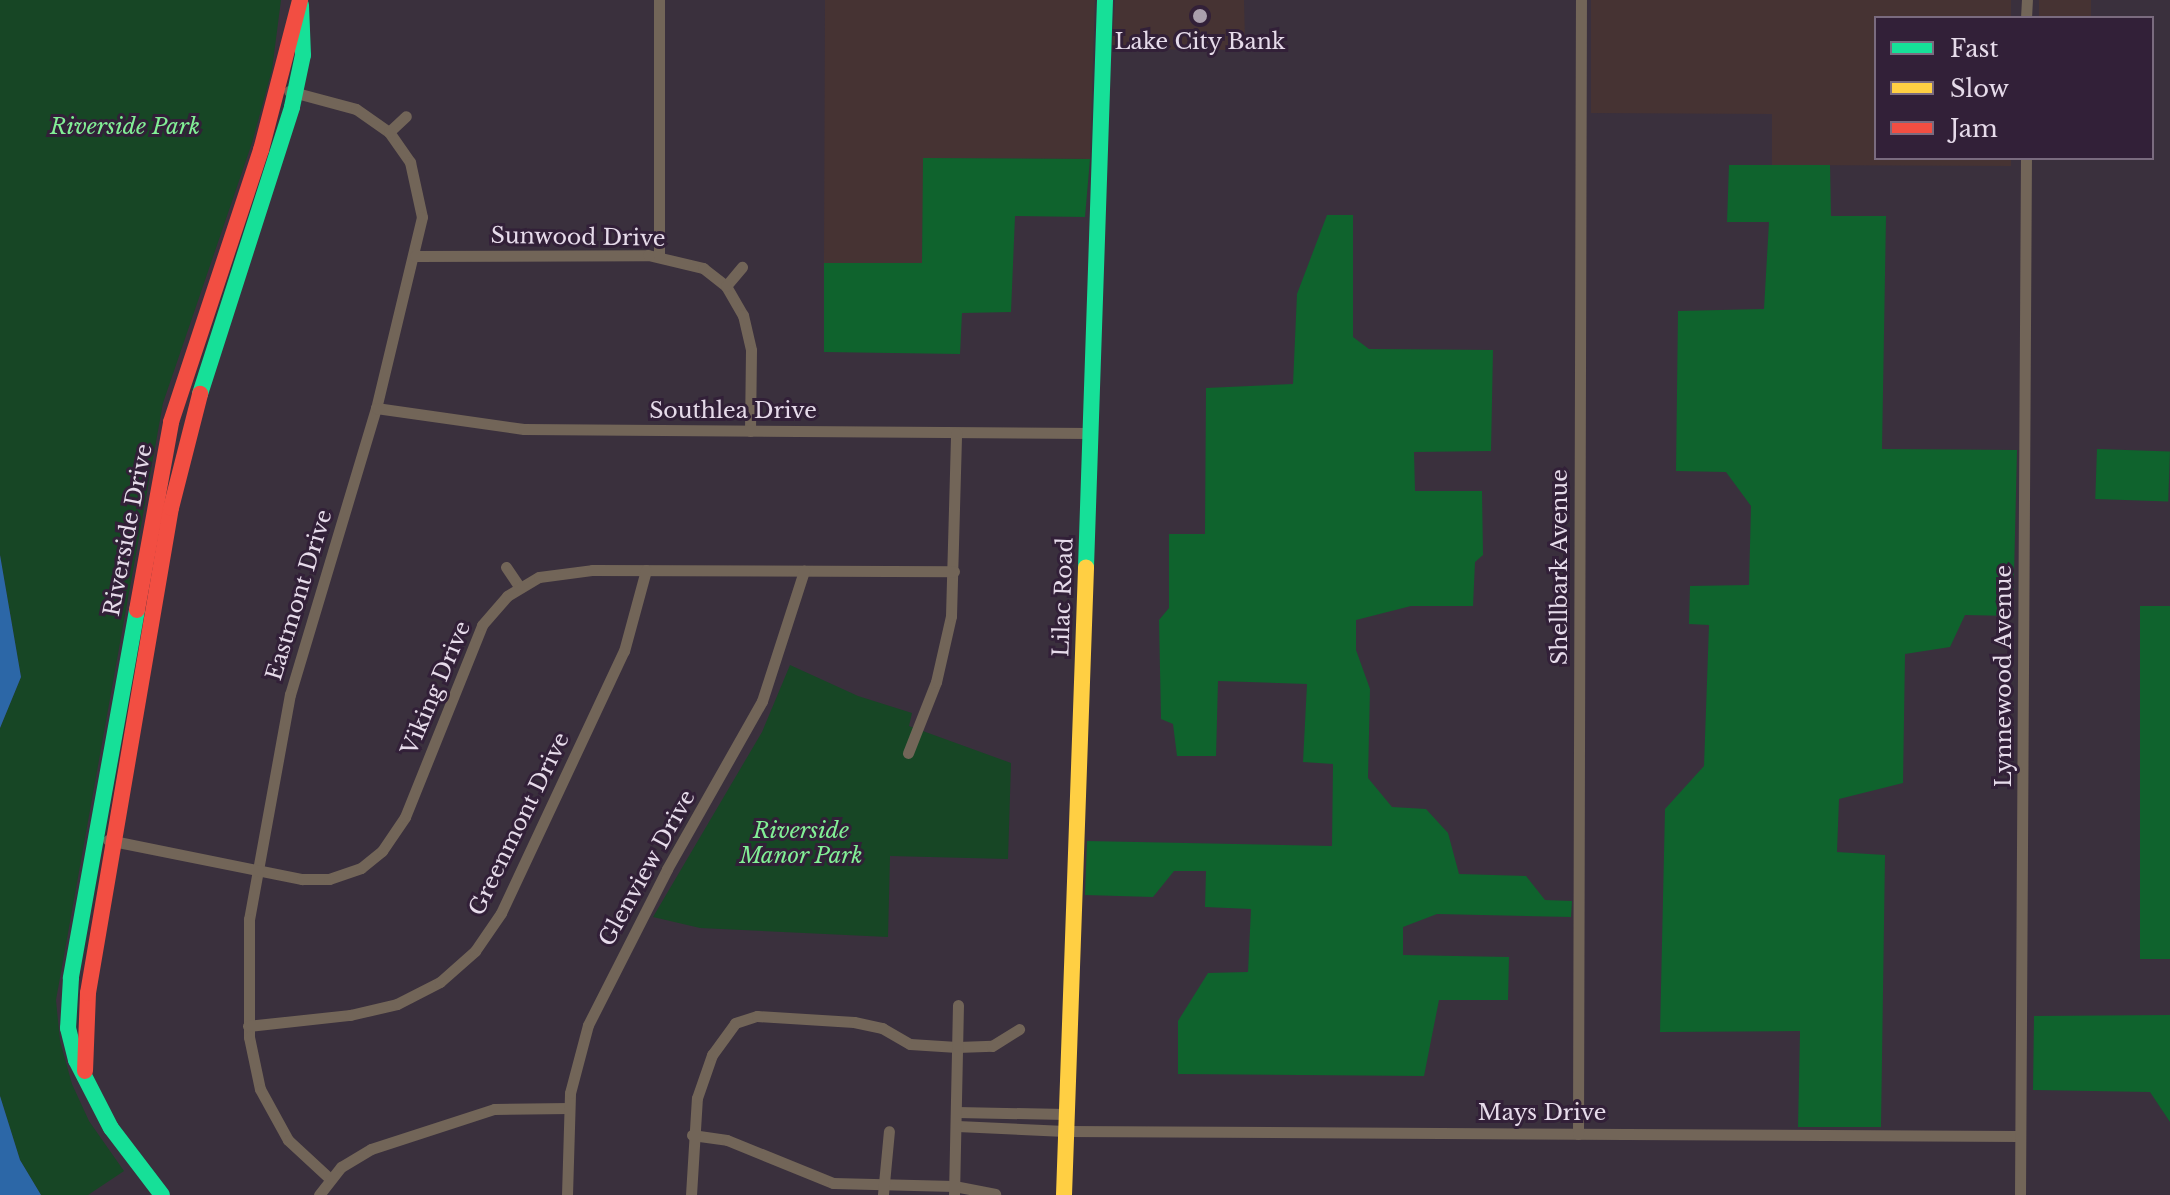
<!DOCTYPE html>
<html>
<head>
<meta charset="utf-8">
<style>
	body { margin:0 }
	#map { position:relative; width:2170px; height:1195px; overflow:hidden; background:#3a303d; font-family:"Libre Baskerville",serif }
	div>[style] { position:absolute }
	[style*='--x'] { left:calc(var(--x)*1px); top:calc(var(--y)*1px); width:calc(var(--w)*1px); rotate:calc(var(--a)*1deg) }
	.commercial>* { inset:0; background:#463333; transform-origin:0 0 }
	.green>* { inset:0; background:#174625 }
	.forest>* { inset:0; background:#0f632d; transform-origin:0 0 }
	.water>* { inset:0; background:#2c67a7 }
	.street>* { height:11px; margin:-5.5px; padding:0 5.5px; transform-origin:5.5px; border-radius:5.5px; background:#726558 }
	.fast>* { height:16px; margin:-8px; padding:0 8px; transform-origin:8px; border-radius:8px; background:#16e098 }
	.slow>* { height:16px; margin:-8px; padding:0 8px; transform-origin:8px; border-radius:8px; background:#ffcf43 }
	.jam>* { height:16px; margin:-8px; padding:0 8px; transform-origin:8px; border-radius:8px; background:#f24e42 }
	.dots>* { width:22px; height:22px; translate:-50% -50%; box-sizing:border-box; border:4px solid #322038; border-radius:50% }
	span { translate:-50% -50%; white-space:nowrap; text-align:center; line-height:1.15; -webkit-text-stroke:6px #322038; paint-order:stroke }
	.poi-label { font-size:22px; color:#e6dbea }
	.park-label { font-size:22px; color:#82ef96; font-style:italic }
	.street-label { font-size:22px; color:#e6dbea }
	.legend { position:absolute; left:1874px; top:16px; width:280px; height:144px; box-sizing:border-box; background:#322038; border:2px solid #7a6b7f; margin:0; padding:10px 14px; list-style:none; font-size:24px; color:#e6dbea }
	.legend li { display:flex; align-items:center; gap:16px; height:40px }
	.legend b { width:40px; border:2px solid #7a6b7f }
</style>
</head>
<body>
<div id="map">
	<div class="commercial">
		<i style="clip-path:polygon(825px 0,1095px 0,1090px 159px,924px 158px,922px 263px,824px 263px)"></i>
		<i style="clip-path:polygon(1115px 0,1244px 0,1245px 43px,1240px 50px,1112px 49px)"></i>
		<i style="clip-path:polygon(1591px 0,2011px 0,2011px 18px,1876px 18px,1876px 158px,2011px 158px,2011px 166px,1772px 165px,1772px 114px,1591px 113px)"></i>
		<i style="left:2039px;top:0;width:52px;height:18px"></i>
	</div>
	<div class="green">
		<i style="clip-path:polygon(0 0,281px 0,272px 70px,252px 143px,163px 403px,56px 1000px,60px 1041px,72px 1084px,89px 1121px,124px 1171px,88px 1195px,41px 1195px,20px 1160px,0 1096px,0 728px,21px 677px,0 555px)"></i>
		<i style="clip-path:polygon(790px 665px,858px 696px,912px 713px,909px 726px,1011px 763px,1008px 859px,890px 856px,888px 937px,700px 928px,653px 917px,762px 732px)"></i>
	</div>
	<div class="forest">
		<i style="clip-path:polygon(923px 158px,1090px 159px,1085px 217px,1015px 216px,1011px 312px,962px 313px,960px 354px,824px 352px,824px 263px,922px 263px)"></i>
		<i style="clip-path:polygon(1729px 165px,1830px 165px,1831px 216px,1886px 216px,1882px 449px,2017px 450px,2013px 616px,1965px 615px,1950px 647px,1905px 654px,1903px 783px,1839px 799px,1837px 852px,1885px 855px,1881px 1127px,1798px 1127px,1800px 1031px,1660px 1032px,1665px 809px,1704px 766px,1709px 625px,1689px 624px,1690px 586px,1749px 585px,1751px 506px,1726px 472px,1676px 471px,1678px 311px,1764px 309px,1769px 222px,1727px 222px)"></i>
		<i style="clip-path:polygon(1327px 215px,1353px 215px,1353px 337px,1369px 349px,1493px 350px,1491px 451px,1414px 452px,1415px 491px,1482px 491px,1483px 555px,1475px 562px,1473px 606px,1411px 606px,1356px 620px,1356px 650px,1370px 689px,1368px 778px,1392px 807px,1426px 809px,1448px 833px,1459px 874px,1526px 876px,1545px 900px,1572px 901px,1571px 917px,1437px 914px,1403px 927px,1403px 955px,1509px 957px,1508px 1000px,1439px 1000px,1424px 1076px,1178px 1074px,1178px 1021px,1208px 973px,1248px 972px,1251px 909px,1205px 907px,1206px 871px,1174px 871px,1153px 897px,1085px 895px,1087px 841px,1332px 846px,1333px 764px,1303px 762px,1307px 684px,1218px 681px,1216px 756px,1177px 756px,1173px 724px,1161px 719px,1159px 620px,1169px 608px,1169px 534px,1205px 534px,1206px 388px,1293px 384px,1297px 294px)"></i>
		<i style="left:2097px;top:449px;width:73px;height:50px;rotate:2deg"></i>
		<i style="left:2140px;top:606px;width:30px;height:353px"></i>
		<i style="clip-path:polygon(2170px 1015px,2170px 1122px,2150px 1092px,2033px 1090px,2034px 1016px)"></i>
	</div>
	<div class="water">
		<i style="clip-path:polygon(0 504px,0 555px,21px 677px,0 728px)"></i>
		<i style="clip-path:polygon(0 1096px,20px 1160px,41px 1195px,0 1195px)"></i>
	</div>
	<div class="street">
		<i style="--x:2026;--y:18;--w:18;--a:-87"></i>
		<i style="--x:289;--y:91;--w:69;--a:15"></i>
		<i style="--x:356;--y:109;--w:40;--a:34.9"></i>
		<i style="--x:389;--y:132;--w:37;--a:55"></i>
		<i style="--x:410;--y:162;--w:56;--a:77.7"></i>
		<i style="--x:422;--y:217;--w:196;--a:103.5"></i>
		<i style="--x:376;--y:408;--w:299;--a:106.7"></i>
		<i style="--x:290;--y:694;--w:229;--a:100.3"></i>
		<i style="--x:249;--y:919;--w:118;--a:90"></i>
		<i style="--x:249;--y:1037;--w:53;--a:78.1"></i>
		<i style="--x:260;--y:1089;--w:58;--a:61.2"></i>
		<i style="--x:288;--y:1140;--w:56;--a:42.8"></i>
		<i style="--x:389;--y:132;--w:23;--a:-43"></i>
		<i style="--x:415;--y:256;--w:233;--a:-0.2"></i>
		<i style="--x:648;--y:255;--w:57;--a:13.3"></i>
		<i style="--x:703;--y:268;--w:29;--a:38"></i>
		<i style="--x:726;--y:286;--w:34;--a:60"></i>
		<i style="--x:743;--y:315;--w:36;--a:77"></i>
		<i style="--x:751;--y:350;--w:81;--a:90.7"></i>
		<i style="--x:659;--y:256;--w:256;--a:-90"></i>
		<i style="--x:726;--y:286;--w:25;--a:-50"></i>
		<i style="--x:376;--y:408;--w:149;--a:8.1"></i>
		<i style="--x:524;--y:429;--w:567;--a:0.4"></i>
		<i style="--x:506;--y:567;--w:23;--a:56"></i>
		<i style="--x:908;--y:753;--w:76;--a:-68.5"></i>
		<i style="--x:936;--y:682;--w:68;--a:-77.2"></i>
		<i style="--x:951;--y:616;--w:183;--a:-88.4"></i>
		<i style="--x:108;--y:840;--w:198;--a:11.4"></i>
		<i style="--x:302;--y:879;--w:27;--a:0"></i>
		<i style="--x:329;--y:879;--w:34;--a:-19"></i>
		<i style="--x:361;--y:868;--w:27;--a:-39"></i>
		<i style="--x:382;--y:851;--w:41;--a:-55.9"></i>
		<i style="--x:405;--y:817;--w:207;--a:-68.1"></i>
		<i style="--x:482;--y:625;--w:38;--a:-49"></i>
		<i style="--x:507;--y:596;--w:37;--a:-31"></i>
		<i style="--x:539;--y:577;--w:53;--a:-7.5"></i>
		<i style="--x:592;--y:570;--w:362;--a:0.2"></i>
		<i style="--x:248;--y:1026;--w:103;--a:-6.2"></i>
		<i style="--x:350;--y:1015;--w:48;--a:-13.2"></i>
		<i style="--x:397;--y:1004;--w:48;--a:-27.1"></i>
		<i style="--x:440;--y:982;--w:47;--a:-41.5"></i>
		<i style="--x:475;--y:951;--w:46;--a:-55.6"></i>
		<i style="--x:501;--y:913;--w:289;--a:-64.9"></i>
		<i style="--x:624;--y:651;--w:84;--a:-74.8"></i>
		<i style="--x:957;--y:1112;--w:109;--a:1.1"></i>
		<i style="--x:957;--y:1126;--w:108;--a:2.7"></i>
		<i style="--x:1065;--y:1131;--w:954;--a:0.3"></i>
		<i style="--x:1578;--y:1134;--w:1134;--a:-89.85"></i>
		<i style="--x:692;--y:1135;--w:35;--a:8"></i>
		<i style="--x:727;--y:1140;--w:114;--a:22.1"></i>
		<i style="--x:833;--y:1183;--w:121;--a:1.4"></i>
		<i style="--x:954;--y:1186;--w:42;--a:11"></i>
		<i style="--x:883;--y:1194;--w:63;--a:-84.6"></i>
		<i style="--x:319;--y:1195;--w:36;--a:-52"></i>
		<i style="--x:341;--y:1167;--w:35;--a:-31"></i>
		<i style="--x:371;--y:1149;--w:129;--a:-18"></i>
		<i style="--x:494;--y:1109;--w:75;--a:-0.8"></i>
		<i style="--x:567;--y:1195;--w:102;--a:-88.3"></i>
		<i style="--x:570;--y:1093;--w:70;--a:-75.2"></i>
		<i style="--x:588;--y:1025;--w:175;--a:-63.1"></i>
		<i style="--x:667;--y:869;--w:193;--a:-60.5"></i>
		<i style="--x:762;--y:701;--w:137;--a:-72.1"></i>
		<i style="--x:691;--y:1195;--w:97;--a:-86.5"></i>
		<i style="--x:697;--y:1098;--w:46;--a:-70.8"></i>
		<i style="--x:712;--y:1055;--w:39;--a:-54"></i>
		<i style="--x:735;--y:1023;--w:23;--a:-18"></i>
		<i style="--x:757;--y:1016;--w:97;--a:3.5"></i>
		<i style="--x:854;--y:1022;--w:29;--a:12"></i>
		<i style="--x:882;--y:1028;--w:32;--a:30"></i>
		<i style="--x:910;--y:1044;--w:47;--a:3.7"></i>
		<i style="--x:957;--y:1047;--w:35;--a:-2"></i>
		<i style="--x:992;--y:1046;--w:32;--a:-32"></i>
		<i style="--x:954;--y:1195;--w:190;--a:-88.8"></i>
		<i style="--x:2020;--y:1195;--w:1037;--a:-89.67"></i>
	</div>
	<div class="fast">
		<i style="--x:200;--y:394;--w:301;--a:-72.2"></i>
		<i style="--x:292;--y:107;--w:53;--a:-78.1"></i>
		<i style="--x:303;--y:55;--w:50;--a:-92.3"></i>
		<i style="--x:1086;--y:567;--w:567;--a:-88.08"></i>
		<i style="--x:137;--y:610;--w:374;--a:100.2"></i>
		<i style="--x:71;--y:978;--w:50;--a:93.4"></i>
		<i style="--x:68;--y:1028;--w:33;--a:76"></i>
		<i style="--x:76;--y:1060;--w:76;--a:62.8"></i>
		<i style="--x:111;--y:1128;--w:84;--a:52.7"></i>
	</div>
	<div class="slow">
		<i style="--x:1064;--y:1195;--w:628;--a:-87.99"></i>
	</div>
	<div class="jam">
		<i style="--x:137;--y:610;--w:191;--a:-79.7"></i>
		<i style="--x:171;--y:422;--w:287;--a:-71.7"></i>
		<i style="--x:261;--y:150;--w:155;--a:-75.4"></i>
		<i style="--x:85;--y:1071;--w:78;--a:-87.8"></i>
		<i style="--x:88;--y:993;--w:492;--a:-80.3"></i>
		<i style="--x:171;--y:508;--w:118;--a:-75.7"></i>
	</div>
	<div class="dots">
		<i style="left:1200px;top:16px;background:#aa9fad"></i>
	</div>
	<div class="poi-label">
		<span style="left:1200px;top:42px">Lake City Bank</span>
	</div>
	<div class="park-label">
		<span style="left:125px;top:127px">Riverside Park</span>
		<span style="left:801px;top:843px">Riverside<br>Manor Park</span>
	</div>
	<div class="street-label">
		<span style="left:578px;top:237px;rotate:1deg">Sunwood Drive</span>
		<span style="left:733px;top:411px">Southlea Drive</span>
		<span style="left:128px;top:530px;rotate:-79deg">Riverside Drive</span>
		<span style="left:1560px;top:567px;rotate:-90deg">Shellbark Avenue</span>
		<span style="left:299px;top:595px;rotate:-73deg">Eastmont Drive</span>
		<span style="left:1063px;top:597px;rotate:-88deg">Lilac Road</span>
		<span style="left:2004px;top:676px;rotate:-90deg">Lynnewood Avenue</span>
		<span style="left:436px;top:688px;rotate:-67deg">Viking Drive</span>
		<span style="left:519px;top:824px;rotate:-64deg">Greenmont Drive</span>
		<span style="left:647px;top:868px;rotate:-61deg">Glenview Drive</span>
		<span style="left:1542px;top:1113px">Mays Drive</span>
	</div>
	<ul class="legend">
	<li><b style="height:10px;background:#16e098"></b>Fast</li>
	<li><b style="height:10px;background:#ffcf43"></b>Slow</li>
	<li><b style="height:10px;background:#f24e42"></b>Jam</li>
	</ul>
</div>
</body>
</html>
